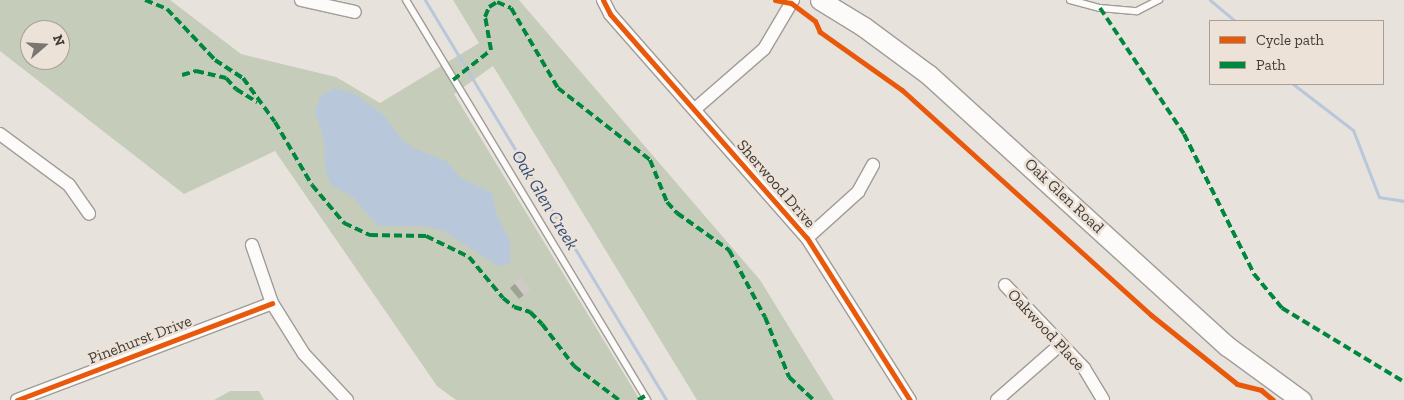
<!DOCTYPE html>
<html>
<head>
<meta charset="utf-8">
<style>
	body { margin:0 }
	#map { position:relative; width:1404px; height:400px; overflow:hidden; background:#e8e2dc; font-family:"Zilla Slab",serif }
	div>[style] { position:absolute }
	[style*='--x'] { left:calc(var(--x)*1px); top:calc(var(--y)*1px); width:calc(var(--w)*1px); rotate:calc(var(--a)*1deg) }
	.green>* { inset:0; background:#c5cdba }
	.water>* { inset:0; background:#b9c7da }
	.shadow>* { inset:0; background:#0003 }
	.stream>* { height:3px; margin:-1.5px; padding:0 1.5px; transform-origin:1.5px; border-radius:1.5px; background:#b9c7da }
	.building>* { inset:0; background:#cfcac5; transform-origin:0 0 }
	.roads { filter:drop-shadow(1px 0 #a09c97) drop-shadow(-1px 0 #a09c97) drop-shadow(0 1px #a09c97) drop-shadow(0 -1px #a09c97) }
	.service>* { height:6px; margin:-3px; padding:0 3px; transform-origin:3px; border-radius:3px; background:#fcfbfa }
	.minor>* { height:12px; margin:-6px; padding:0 6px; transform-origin:6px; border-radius:6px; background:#fcfbfa }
	.secondary>* { height:19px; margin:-9.5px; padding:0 9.5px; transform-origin:9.5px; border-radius:9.5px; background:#fcfbfa }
	.quiet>* { height:4px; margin-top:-2px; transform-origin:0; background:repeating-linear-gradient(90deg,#00873e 0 8px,transparent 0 12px) }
	.cycleway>* { height:5px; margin:-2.5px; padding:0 2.5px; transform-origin:2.5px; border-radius:2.5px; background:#e8590c }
	span { translate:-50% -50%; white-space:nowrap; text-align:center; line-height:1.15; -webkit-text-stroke:5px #ede2d7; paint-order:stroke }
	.street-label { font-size:16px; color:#403c37 }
	.water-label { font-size:18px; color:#31507a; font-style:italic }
	.legend { position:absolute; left:1209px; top:20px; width:175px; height:65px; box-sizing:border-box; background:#ede2d7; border:1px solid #a8a097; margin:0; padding:6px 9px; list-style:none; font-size:15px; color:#403c37 }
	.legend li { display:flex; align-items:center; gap:10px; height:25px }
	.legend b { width:25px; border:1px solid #a8a097 }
	.north { position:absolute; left:20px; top:20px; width:50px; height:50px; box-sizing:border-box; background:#ede2d7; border:1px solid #a8a097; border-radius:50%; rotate:71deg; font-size:14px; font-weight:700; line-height:20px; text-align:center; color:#403c37 }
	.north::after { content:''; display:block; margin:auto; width:18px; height:22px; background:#7b7671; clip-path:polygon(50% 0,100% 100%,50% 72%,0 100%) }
</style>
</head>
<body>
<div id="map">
	<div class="green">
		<i style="clip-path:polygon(evenodd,0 0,170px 0,241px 54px,336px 77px,380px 103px,479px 43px,453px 0,519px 0,760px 280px,834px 400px,697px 400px,493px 66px,454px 94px,640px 400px,456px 400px,437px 386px,275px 151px,184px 194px,0 51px,0 0,30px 30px,60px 30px,60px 60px,30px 60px,30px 30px)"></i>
		<i style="clip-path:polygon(230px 391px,259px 391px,264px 400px,214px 400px)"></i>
	</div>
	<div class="water">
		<i style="clip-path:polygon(335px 88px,355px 94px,384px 115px,402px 140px,416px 149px,446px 161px,461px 178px,492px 193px,496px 213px,510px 241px,511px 259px,508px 264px,498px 266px,444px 231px,423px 226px,378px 226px,353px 197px,331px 185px,325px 169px,324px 139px,315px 112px,321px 95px)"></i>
	</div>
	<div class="shadow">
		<i style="clip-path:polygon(520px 279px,525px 294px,519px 299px,510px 288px)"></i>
	</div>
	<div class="stream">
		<i style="--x:425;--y:0;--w:467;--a:58.9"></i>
		<i style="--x:1210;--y:0;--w:33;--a:40"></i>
		<i style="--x:1293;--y:84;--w:76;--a:37.5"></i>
		<i style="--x:1353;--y:130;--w:72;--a:68.8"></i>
		<i style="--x:1379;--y:197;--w:25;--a:9"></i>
	</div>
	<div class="building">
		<i style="left:521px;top:277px;width:16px;height:9px;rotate:52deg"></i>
	</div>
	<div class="roads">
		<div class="service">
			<i style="--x:406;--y:0;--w:467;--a:58.9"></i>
			<i style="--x:1070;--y:0;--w:31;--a:15"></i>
			<i style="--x:1100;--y:8;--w:37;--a:5"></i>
			<i style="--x:1137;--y:11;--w:25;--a:-27"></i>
		</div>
		<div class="minor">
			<i style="--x:301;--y:0;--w:55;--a:12.5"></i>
			<i style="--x:603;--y:0;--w:16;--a:63"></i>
			<i style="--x:610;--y:14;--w:298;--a:48.7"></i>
			<i style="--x:807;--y:238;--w:192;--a:57.6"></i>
			<i style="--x:695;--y:109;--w:91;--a:-41"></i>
			<i style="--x:764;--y:49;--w:57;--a:-59.4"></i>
			<i style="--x:0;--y:134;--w:86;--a:36.5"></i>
			<i style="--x:69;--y:185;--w:35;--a:55"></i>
			<i style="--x:807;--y:238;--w:69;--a:-42"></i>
			<i style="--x:858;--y:192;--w:31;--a:-61"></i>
			<i style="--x:252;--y:245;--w:61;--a:71"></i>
			<i style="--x:272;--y:303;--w:60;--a:57.9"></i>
			<i style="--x:304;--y:354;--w:63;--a:46.9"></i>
			<i style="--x:1005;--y:285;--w:115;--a:46.4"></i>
			<i style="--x:1084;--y:368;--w:37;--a:59"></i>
			<i style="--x:17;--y:400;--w:273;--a:-20.8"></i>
			<i style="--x:997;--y:400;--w:85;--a:-41.2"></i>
		</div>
		<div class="secondary">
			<i style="--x:820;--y:0;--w:52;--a:31.5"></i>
			<i style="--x:864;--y:27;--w:81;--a:36.4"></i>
			<i style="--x:929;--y:75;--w:403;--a:42.3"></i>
			<i style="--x:1227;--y:346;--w:92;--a:36.1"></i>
		</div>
	</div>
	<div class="quiet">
		<i style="--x:145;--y:0;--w:24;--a:22"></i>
		<i style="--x:167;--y:9;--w:70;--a:46.7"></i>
		<i style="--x:215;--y:60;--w:33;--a:33"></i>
		<i style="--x:243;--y:78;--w:54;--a:54"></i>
		<i style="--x:275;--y:122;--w:73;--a:59.6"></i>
		<i style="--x:312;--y:185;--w:50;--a:49.9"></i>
		<i style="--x:344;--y:223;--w:29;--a:25"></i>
		<i style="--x:370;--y:235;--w:56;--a:1"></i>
		<i style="--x:426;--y:236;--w:48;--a:26"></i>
		<i style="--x:469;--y:257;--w:53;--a:50.3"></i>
		<i style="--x:503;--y:298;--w:14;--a:39"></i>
		<i style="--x:514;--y:307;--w:17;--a:17"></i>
		<i style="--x:530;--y:312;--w:17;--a:45"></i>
		<i style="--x:542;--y:324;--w:53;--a:52.7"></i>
		<i style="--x:574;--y:366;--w:56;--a:37.1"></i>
		<i style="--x:1100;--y:8;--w:151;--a:56.3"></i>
		<i style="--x:1184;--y:134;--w:157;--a:63.4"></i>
		<i style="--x:1254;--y:274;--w:44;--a:50.5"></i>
		<i style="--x:1282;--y:308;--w:143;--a:31.2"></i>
		<i style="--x:182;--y:75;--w:15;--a:-16"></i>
		<i style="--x:196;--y:71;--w:31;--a:13"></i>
		<i style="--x:226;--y:78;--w:15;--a:48"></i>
		<i style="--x:236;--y:89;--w:25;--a:32"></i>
		<i style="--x:453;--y:80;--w:48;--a:-38.3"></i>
		<i style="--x:491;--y:50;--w:34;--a:-100"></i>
		<i style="--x:485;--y:17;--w:11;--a:-68"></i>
		<i style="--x:489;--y:7;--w:9;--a:-32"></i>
		<i style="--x:497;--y:2;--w:15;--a:23"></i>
		<i style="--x:511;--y:8;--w:93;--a:59.6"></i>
		<i style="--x:558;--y:88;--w:117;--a:38"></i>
		<i style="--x:650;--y:160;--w:45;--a:68"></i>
		<i style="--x:667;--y:202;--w:15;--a:48"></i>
		<i style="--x:677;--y:213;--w:64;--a:35.4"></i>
		<i style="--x:729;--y:250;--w:76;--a:61.8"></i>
		<i style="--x:765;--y:317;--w:65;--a:68.2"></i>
		<i style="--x:789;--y:377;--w:34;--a:43"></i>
		<i style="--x:638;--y:400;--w:8;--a:-30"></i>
	</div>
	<div class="cycleway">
		<i style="--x:603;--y:0;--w:16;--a:63"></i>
		<i style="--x:610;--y:14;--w:298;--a:48.7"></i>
		<i style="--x:807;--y:238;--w:192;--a:57.6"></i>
		<i style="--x:775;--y:0;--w:16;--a:11"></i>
		<i style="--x:791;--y:3;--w:30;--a:37"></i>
		<i style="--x:815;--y:21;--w:12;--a:66"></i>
		<i style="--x:820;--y:32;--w:100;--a:35.3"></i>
		<i style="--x:902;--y:90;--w:336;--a:42.1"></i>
		<i style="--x:1151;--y:315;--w:110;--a:38.7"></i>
		<i style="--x:1237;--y:384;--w:25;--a:14"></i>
		<i style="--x:1261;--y:390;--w:16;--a:40"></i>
		<i style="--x:17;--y:400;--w:273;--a:-20.8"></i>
	</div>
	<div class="street-label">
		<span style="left:776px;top:184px;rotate:49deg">Sherwood Drive</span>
		<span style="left:1064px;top:196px;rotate:43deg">Oak Glen Road</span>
		<span style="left:1046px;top:330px;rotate:47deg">Oakwood Place</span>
		<span style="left:140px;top:340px;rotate:-21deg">Pinehurst Drive</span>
	</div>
	<div class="water-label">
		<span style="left:545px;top:200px;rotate:59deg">Oak Glen Creek</span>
	</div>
	<ul class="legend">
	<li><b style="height:6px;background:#e8590c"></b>Cycle path</li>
	<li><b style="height:6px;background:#00873e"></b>Path</li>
	</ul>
	<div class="north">N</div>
</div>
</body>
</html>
